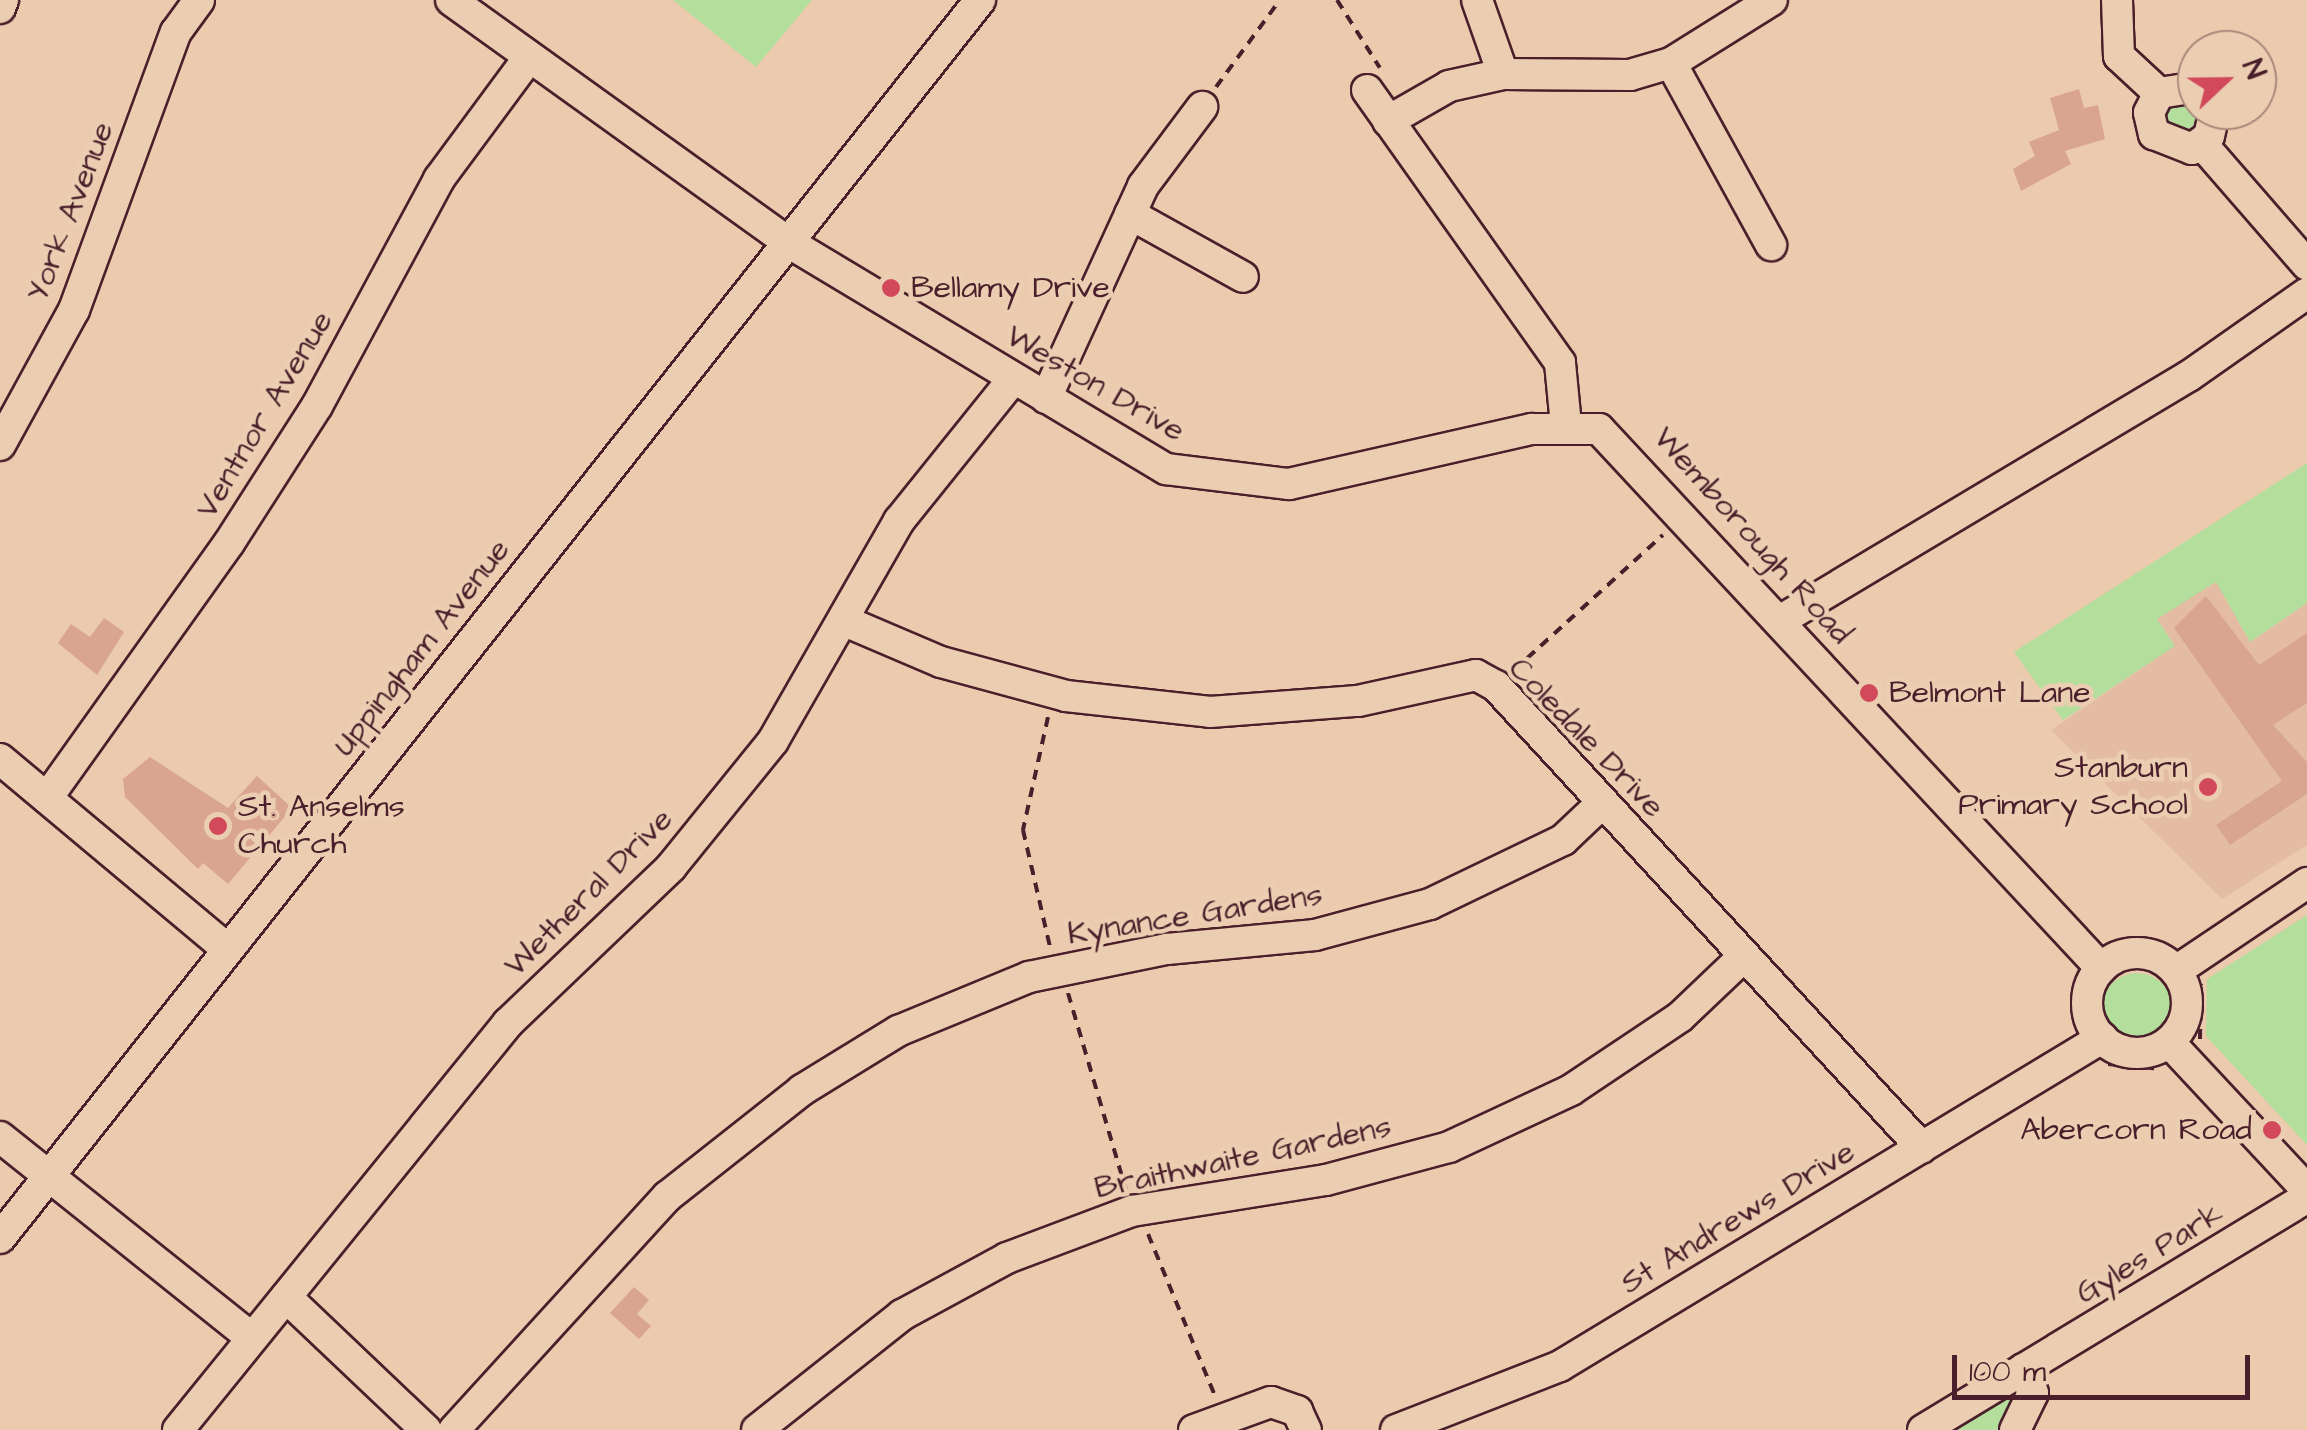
<!DOCTYPE html>
<html>
<head>
<meta charset="utf-8">
<style>
	body { margin:0 }
	#map { position:relative; width:2307px; height:1430px; overflow:hidden; background:#eccaae; font-family:"Architects Daughter",sans-serif }
	div>[style] { position:absolute }
	[style*='--x'] { left:calc(var(--x)*1px); top:calc(var(--y)*1px); width:calc(var(--w)*1px); rotate:calc(var(--a)*1deg) }
	.built>* { inset:0; background:#e3bca3 }
	.green>* { inset:0; background:#b3de9c; transform-origin:0 0 }
	.round { border-radius:50% }
	.building>* { inset:0; background:#d9a591 }
	.path>* { height:4px; margin-top:-2px; transform-origin:0; background:repeating-linear-gradient(90deg,#4a1f2b 0 10px,transparent 0 18px) }
	.roads { filter:drop-shadow(2px 0 #4a1f2b) drop-shadow(-2px 0 #4a1f2b) drop-shadow(0 2px #4a1f2b) drop-shadow(0 -2px #4a1f2b) }
	.minor>* { height:30px; margin:-15px; padding:0 15px; transform-origin:15px; border-radius:15px; background:#ebceb1 }
	.minor>.ring { margin:-15px; padding:0; box-sizing:content-box; background:none; border:30px solid #ebceb1; border-radius:50% }
	.dots>* { width:28px; height:28px; translate:-50% -50%; box-sizing:border-box; border:5px solid #ebceb1; border-radius:50% }
	span { translate:-50% -50%; white-space:nowrap; text-align:center; line-height:1.15; -webkit-text-stroke:9px #ebceb1; paint-order:stroke }
	.street-label { font-size:32px; color:#4a1f2b }
	.poi-label { font-size:32px; color:#4a1f2b }
	.left { translate:0 -50%; text-align:left }
	.right { translate:-100% -50%; text-align:right }
	.north { position:absolute; left:2177px; top:30px; width:100px; height:100px; box-sizing:border-box; background:#ebceb1; border:2px solid #ab887b; border-radius:50%; rotate:68deg; font-size:28px; font-weight:700; line-height:40px; text-align:center; color:#4a1f2b }
	.north::after { content:''; display:block; margin:auto; width:35px; height:45px; background:#d1495b; clip-path:polygon(50% 0,100% 100%,50% 72%,0 100%) }
	.scale { position:absolute; left:1952px; top:1355px; width:298px; height:45px; box-sizing:border-box; border:5px solid #4a1f2b; border-top:0; padding-left:12px; font-size:30px; line-height:35px; white-space:nowrap; color:#4a1f2b; -webkit-text-stroke:8px #ebceb1; paint-order:stroke }
</style>
</head>
<body>
<div id="map">
	<div class="built">
		<i style="clip-path:polygon(2216px 581px,2250px 642px,2307px 603px,2307px 845px,2222px 899px,2051px 730px,2174px 646px,2157px 619px)"></i>
	</div>
	<div class="green">
		<i style="clip-path:polygon(673px 0,812px 0,756px 67px)"></i>
		<i style="left:2197px;top:99px;width:29px;height:34px;rotate:76deg"></i>
		<i style="clip-path:polygon(2307px 463px,2307px 603px,2250px 642px,2216px 582px,2157px 619px,2175px 646px,2063px 720px,2014px 652px)"></i>
		<i style="clip-path:polygon(2307px 915px,2307px 1145px,2206px 1036px,2207px 979px)"></i>
		<i class="round" style="left:2102px;top:973px;width:70px;height:70px"></i>
		<i style="clip-path:polygon(2021px 1389px,2004px 1430px,1950px 1430px,2013px 1390px)"></i>
	</div>
	<div class="building">
		<i style="clip-path:polygon(2079px 89px,2084px 108px,2098px 105px,2105px 139px,2065px 151px,2071px 164px,2021px 191px,2013px 169px,2035px 156px,2029px 142px,2059px 130px,2050px 98px)"></i>
		<i style="clip-path:polygon(2206px 596px,2259px 665px,2307px 633px,2307px 703px,2273px 725px,2307px 762px,2307px 794px,2230px 845px,2216px 825px,2282px 781px,2174px 628px)"></i>
		<i style="clip-path:polygon(104px 618px,124px 632px,97px 675px,58px 643px,71px 624px,90px 637px)"></i>
		<i style="clip-path:polygon(150px 757px,228px 808px,257px 776px,292px 808px,228px 884px,203px 863px,198px 869px,125px 797px,123px 779px)"></i>
		<i style="clip-path:polygon(634px 1287px,649px 1300px,637px 1314px,651px 1326px,639px 1339px,610px 1313px)"></i>
	</div>
	<div class="path">
		<i style="--x:1337;--y:0;--w:80;--a:57.7"></i>
		<i style="--x:1216;--y:87;--w:108;--a:-53.7"></i>
		<i style="--x:1514;--y:670;--w:201;--a:-42.2"></i>
		<i style="--x:1048;--y:717;--w:116;--a:102.5"></i>
		<i style="--x:1023;--y:830;--w:120;--a:77"></i>
		<i style="--x:2117;--y:947;--w:49;--a:3.5"></i>
		<i style="--x:1068;--y:993;--w:205;--a:73.6"></i>
		<i style="--x:2075;--y:1026;--w:45;--a:-87.5"></i>
		<i style="--x:2200;--y:1039;--w:55;--a:-89"></i>
		<i style="--x:2108;--y:1064;--w:54;--a:5.3"></i>
		<i style="--x:1148;--y:1234;--w:175;--a:67.5"></i>
	</div>
	<div class="roads">
		<div class="minor">
			<i style="--x:451;--y:0;--w:415;--a:35.7"></i>
			<i style="--x:788;--y:242;--w:441;--a:31"></i>
			<i style="--x:1166;--y:469;--w:124;--a:7"></i>
			<i style="--x:1289;--y:484;--w:249;--a:-12.8"></i>
			<i style="--x:1532;--y:429;--w:67;--a:0"></i>
			<i style="--x:1599;--y:429;--w:737;--a:47.04"></i>
			<i style="--x:1477;--y:0;--w:78;--a:70.6"></i>
			<i style="--x:2117;--y:0;--w:56;--a:88"></i>
			<i style="--x:2119;--y:56;--w:54;--a:42.8"></i>
			<i style="--x:0;--y:8;--w:9;--a:-69"></i>
			<i style="--x:1671;--y:63;--w:208;--a:61.2"></i>
			<i style="--x:2197;--y:87;--w:38;--a:171"></i>
			<i style="--x:2159;--y:93;--w:22;--a:117"></i>
			<i style="--x:2149;--y:113;--w:22;--a:77"></i>
			<i style="--x:2154;--y:134;--w:41;--a:21.5"></i>
			<i style="--x:2192;--y:149;--w:21;--a:-37"></i>
			<i style="--x:2209;--y:136;--w:27;--a:-77"></i>
			<i style="--x:1367;--y:90;--w:334;--a:54.7"></i>
			<i style="--x:1560;--y:363;--w:62;--a:84.5"></i>
			<i style="--x:1388;--y:121;--w:70;--a:-29.8"></i>
			<i style="--x:1449;--y:86;--w:55;--a:-12.5"></i>
			<i style="--x:1503;--y:74;--w:127;--a:0.5"></i>
			<i style="--x:1630;--y:75;--w:43;--a:-16.3"></i>
			<i style="--x:1671;--y:63;--w:119;--a:-32"></i>
			<i style="--x:2202;--y:144;--w:160;--a:49"></i>
			<i style="--x:1130;--y:214;--w:129;--a:29.1"></i>
			<i style="--x:1046;--y:398;--w:233;--a:-65.4"></i>
			<i style="--x:1143;--y:186;--w:99;--a:-53.2"></i>
			<i style="--x:0;--y:445;--w:154;--a:-61.3"></i>
			<i style="--x:74;--y:310;--w:296;--a:-69.9"></i>
			<i style="--x:176;--y:32;--w:39;--a:-54"></i>
			<i style="--x:1781;--y:620;--w:475;--a:-30.9"></i>
			<i style="--x:2189;--y:376;--w:144;--a:-35.1"></i>
			<i style="--x:847;--y:622;--w:102;--a:23.1"></i>
			<i style="--x:941;--y:662;--w:130;--a:15.2"></i>
			<i style="--x:1066;--y:696;--w:145;--a:6.3"></i>
			<i style="--x:1210;--y:712;--w:148;--a:-4.3"></i>
			<i style="--x:1358;--y:701;--w:121;--a:-12.4"></i>
			<i style="--x:1476;--y:675;--w:23;--a:29"></i>
			<i style="--x:1496;--y:686;--w:628;--a:47.32"></i>
			<i style="--x:0;--y:759;--w:296;--a:39.9"></i>
			<i style="--x:47;--y:798;--w:313;--a:-54.5"></i>
			<i style="--x:229;--y:543;--w:163;--a:-57.3"></i>
			<i style="--x:317;--y:406;--w:258;--a:-61.7"></i>
			<i style="--x:439;--y:179;--w:148;--a:-53.5"></i>
			<i class="ring" style="left:2087px;top:953px;width:70px;height:70px"></i>
			<i style="--x:2176;--y:971;--w:158;--a:-33.9"></i>
			<i style="--x:2169;--y:1042;--w:202;--a:47"></i>
			<i style="--x:0;--y:1137;--w:322;--a:38.6"></i>
			<i style="--x:0;--y:1238;--w:1579;--a:-51.63"></i>
			<i style="--x:286;--y:1297;--w:193;--a:43.5"></i>
			<i style="--x:178;--y:1430;--w:524;--a:-50.96"></i>
			<i style="--x:508;--y:1023;--w:226;--a:-43.7"></i>
			<i style="--x:671;--y:867;--w:162;--a:-51"></i>
			<i style="--x:773;--y:741;--w:254;--a:-60.2"></i>
			<i style="--x:899;--y:521;--w:182;--a:-51.2"></i>
			<i style="--x:454;--y:1430;--w:317;--a:-47.6"></i>
			<i style="--x:668;--y:1196;--w:171;--a:-38.3"></i>
			<i style="--x:802;--y:1090;--w:113;--a:-31.6"></i>
			<i style="--x:898;--y:1031;--w:142;--a:-22.4"></i>
			<i style="--x:1029;--y:977;--w:141;--a:-11.5"></i>
			<i style="--x:1167;--y:949;--w:149;--a:-5.4"></i>
			<i style="--x:1315;--y:935;--w:119;--a:-15.1"></i>
			<i style="--x:1430;--y:904;--w:148;--a:-25.7"></i>
			<i style="--x:1563;--y:840;--w:54;--a:-43.5"></i>
			<i style="--x:757;--y:1430;--w:185;--a:-38.4"></i>
			<i style="--x:902;--y:1315;--w:119;--a:-28.5"></i>
			<i style="--x:1007;--y:1258;--w:134;--a:-20.6"></i>
			<i style="--x:1132;--y:1211;--w:196;--a:-9.1"></i>
			<i style="--x:1326;--y:1180;--w:127;--a:-15"></i>
			<i style="--x:1449;--y:1147;--w:135;--a:-25"></i>
			<i style="--x:1571;--y:1090;--w:131;--a:-33.8"></i>
			<i style="--x:1680;--y:1017;--w:88;--a:-43.6"></i>
			<i style="--x:1194;--y:1430;--w:82;--a:-20"></i>
			<i style="--x:1271;--y:1402;--w:28;--a:19"></i>
			<i style="--x:1297;--y:1411;--w:21;--a:65"></i>
			<i style="--x:1396;--y:1430;--w:176;--a:-21.3"></i>
			<i style="--x:1560;--y:1366;--w:634;--a:-31.18"></i>
			<i style="--x:1923;--y:1430;--w:449;--a:-31.2"></i>
			<i style="--x:2015;--y:1430;--w:41;--a:-64.1"></i>
			<i style="--x:2033;--y:1393;--w:26;--a:-111"></i>
		</div>
	</div>
	<div class="dots">
		<i style="left:891px;top:288px;background:#d1495b"></i>
		<i style="left:1869px;top:693px;background:#d1495b"></i>
		<i style="left:2208px;top:787px;background:#d1495b"></i>
		<i style="left:218px;top:826px;background:#d1495b"></i>
		<i style="left:2272px;top:1130px;background:#d1495b"></i>
	</div>
	<div class="street-label">
		<span style="left:71px;top:212px;rotate:-69deg">York Avenue</span>
		<span style="left:1095px;top:384px;rotate:30deg">Weston Drive</span>
		<span style="left:265px;top:415px;rotate:-59deg">Ventnor Avenue</span>
		<span style="left:1752px;top:536px;rotate:48deg">Wemborough Road</span>
		<span style="left:422px;top:648px;rotate:-52deg">Uppingham Avenue</span>
		<span style="left:1586px;top:738px;rotate:46deg">Coledale Drive</span>
		<span style="left:589px;top:893px;rotate:-45deg">Wetheral Drive</span>
		<span style="left:1195px;top:915px;rotate:-9deg">Kynance Gardens</span>
		<span style="left:1243px;top:1158px;rotate:-12deg">Braithwaite Gardens</span>
		<span style="left:1738px;top:1218px;rotate:-31deg">St Andrews Drive</span>
		<span style="left:2150px;top:1254px;rotate:-31deg">Gyles Park</span>
	</div>
	<div class="poi-label">
		<span class="left" style="left:911px;top:288px">Bellamy Drive</span>
		<span class="left" style="left:1889px;top:693px">Belmont Lane</span>
		<span class="right" style="left:2188px;top:787px">Stanburn<br>Primary School</span>
		<span class="left" style="left:238px;top:826px">St. Anselms<br>Church</span>
		<span class="right" style="left:2252px;top:1130px">Abercorn Road</span>
	</div>
	<div class="north">N</div>
	<div class="scale">100 m</div>
</div>
</body>
</html>
